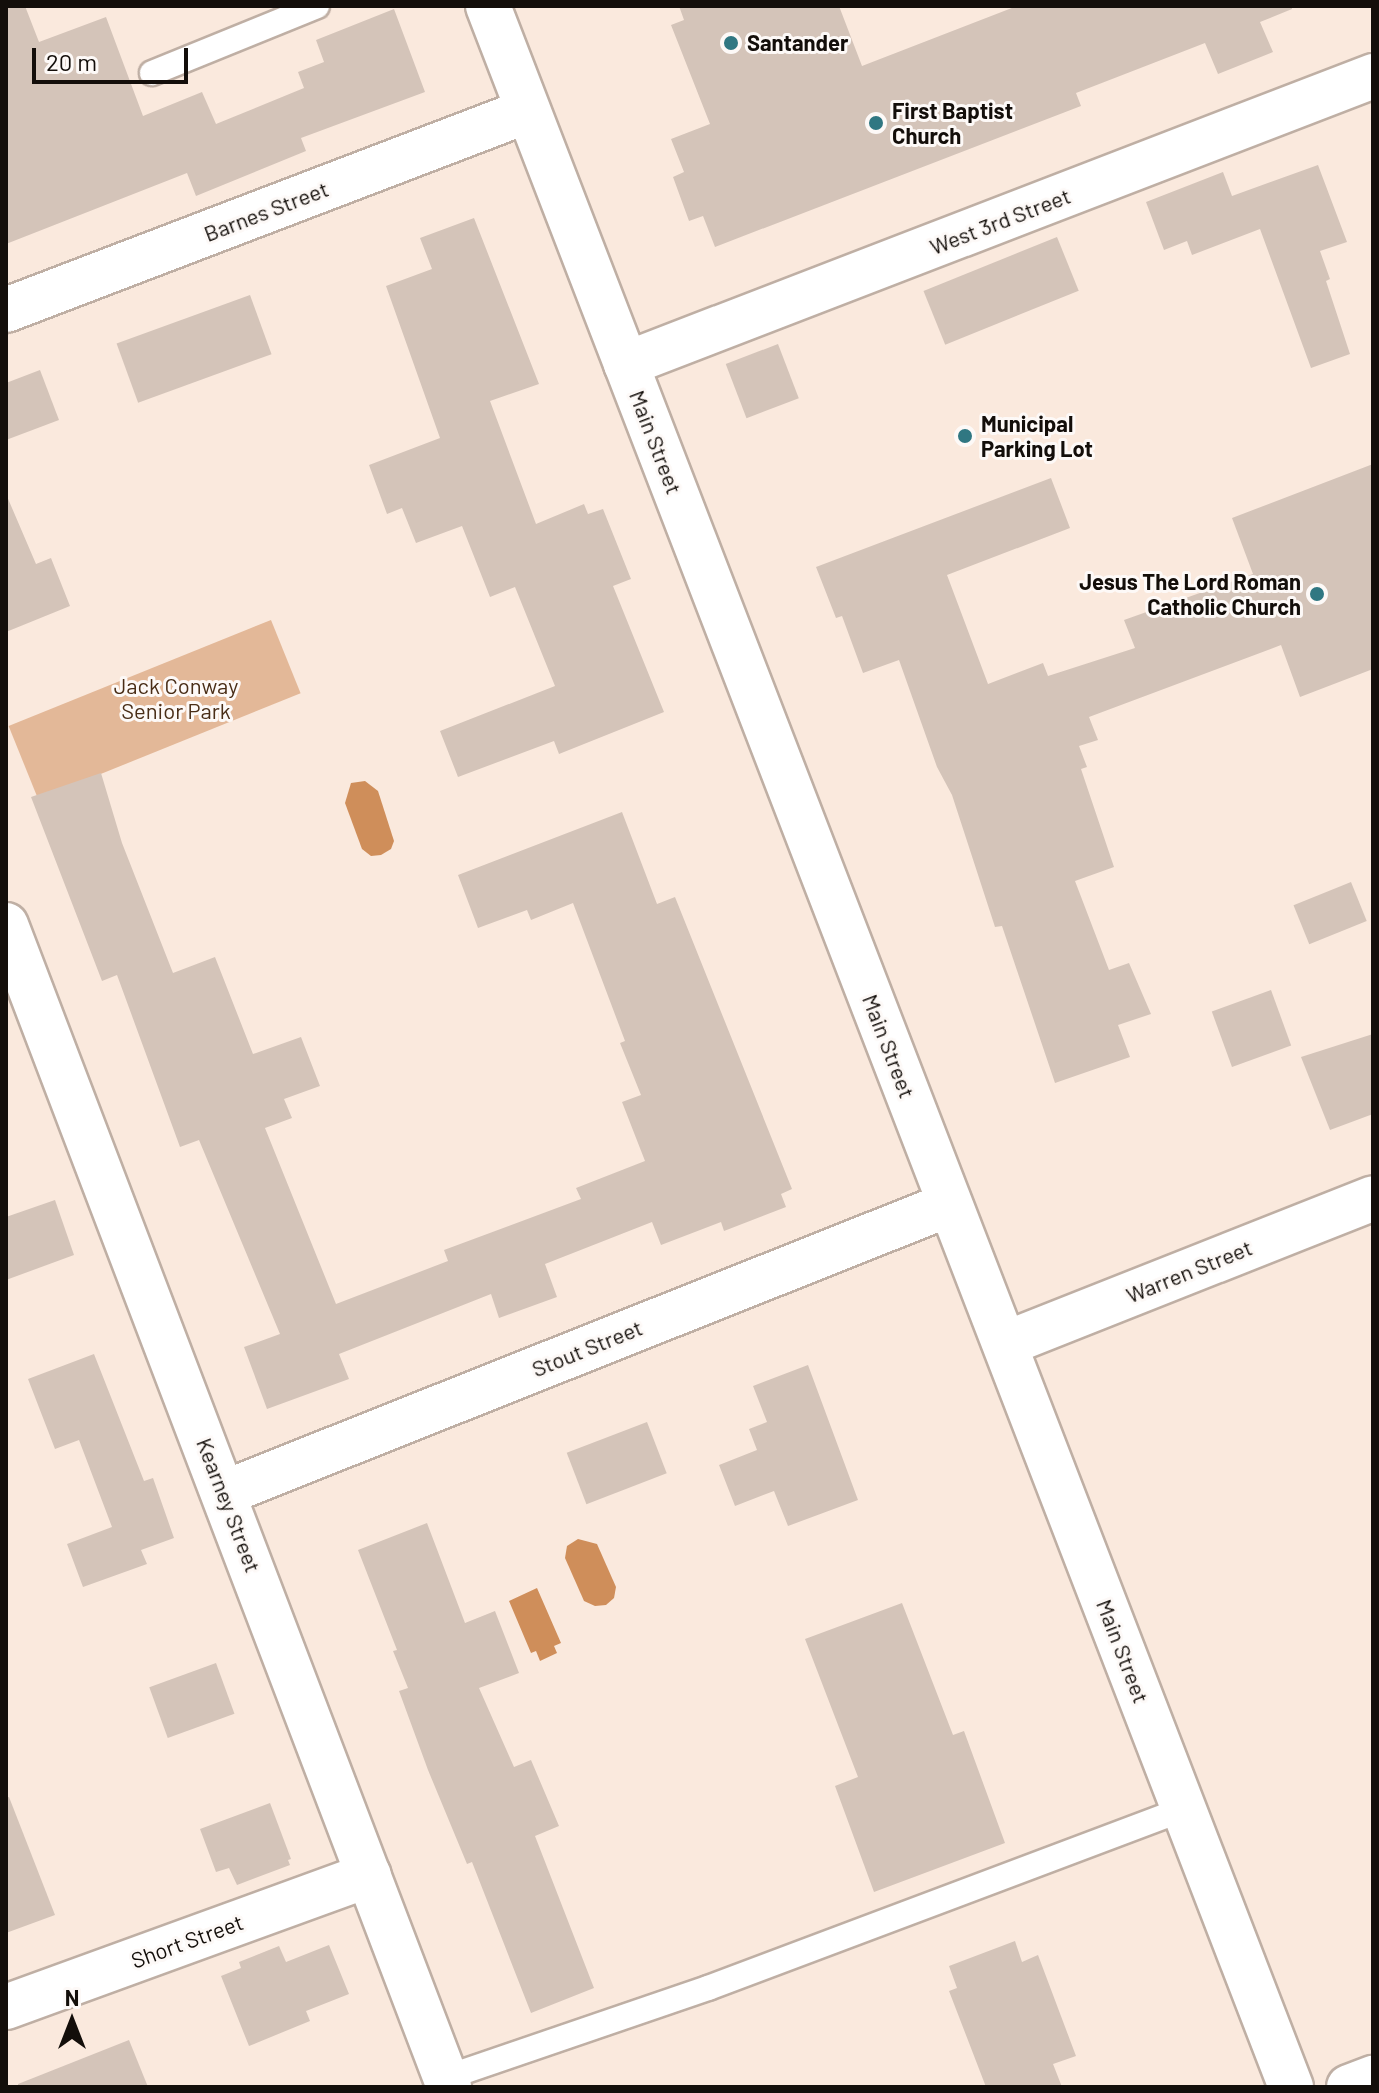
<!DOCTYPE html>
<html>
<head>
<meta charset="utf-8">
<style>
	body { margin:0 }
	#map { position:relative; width:1379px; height:2093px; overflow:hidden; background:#fae9dd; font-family:Barlow,sans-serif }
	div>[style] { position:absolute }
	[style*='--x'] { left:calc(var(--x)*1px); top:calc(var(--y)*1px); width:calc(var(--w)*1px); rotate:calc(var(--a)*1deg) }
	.green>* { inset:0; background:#e3b898; transform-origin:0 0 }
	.water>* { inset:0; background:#cf8e5a }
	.building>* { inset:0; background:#d4c4b9; transform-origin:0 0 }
	.roads { filter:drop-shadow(2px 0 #bfafa4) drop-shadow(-2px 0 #bfafa4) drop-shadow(0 2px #bfafa4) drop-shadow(0 -2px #bfafa4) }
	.lane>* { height:24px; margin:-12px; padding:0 12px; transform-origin:12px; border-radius:12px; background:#fff }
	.street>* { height:44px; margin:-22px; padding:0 22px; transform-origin:22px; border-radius:22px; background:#fff }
	.dots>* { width:22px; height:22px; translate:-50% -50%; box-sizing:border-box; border:4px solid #fdf9f7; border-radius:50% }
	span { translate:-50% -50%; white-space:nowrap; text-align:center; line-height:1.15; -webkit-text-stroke:6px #fdf9f7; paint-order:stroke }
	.poi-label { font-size:22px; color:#130e0a; font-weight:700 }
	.left { translate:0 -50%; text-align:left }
	.right { translate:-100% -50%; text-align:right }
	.street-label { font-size:22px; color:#130e0a }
	.park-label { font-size:22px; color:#492d16 }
	.frame { position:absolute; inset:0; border:8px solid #130e0a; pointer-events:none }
	.north { position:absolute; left:32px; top:1981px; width:80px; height:80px; -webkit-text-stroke:6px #fdf9f7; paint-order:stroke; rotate:0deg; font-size:22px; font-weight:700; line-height:32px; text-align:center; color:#130e0a }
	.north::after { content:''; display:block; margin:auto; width:28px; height:36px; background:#130e0a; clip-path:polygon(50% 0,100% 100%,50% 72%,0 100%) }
	.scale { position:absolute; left:32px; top:48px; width:156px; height:36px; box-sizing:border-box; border:4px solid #130e0a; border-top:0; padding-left:10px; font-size:24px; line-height:28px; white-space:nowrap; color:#130e0a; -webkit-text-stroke:6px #fdf9f7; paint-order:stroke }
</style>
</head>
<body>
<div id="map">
	<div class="green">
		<i style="left:271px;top:620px;width:79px;height:283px;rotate:68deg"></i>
	</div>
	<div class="water">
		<i style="clip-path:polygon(365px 781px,378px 791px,394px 841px,391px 849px,381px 855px,371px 856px,362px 849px,345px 803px,351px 783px)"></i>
		<i style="clip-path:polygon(578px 1539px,597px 1544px,616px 1587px,614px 1598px,606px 1605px,595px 1606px,584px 1601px,565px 1558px,567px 1546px)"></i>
		<i style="clip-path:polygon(537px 1588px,561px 1643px,554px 1646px,557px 1653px,540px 1661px,536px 1651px,531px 1653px,509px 1601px)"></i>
	</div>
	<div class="building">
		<i style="clip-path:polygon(6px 6px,25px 6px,39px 42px,106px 17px,143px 116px,202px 92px,216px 124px,304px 88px,298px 72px,324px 62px,316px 40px,394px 9px,425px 92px,301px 138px,306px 151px,196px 196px,187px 173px,6px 244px)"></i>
		<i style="clip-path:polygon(679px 6px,839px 6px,862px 66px,1017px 6px,1292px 6px,1292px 9px,1260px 22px,1273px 52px,1218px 74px,1205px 43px,1076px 93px,1081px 106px,715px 247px,703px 216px,689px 221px,673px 177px,684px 172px,671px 139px,710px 124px,671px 25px,684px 20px)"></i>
		<i style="clip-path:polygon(1318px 165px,1347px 242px,1320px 251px,1330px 279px,1326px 281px,1350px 354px,1311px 368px,1260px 229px,1192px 255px,1187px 241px,1164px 250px,1146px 202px,1223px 172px,1232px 196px)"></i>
		<i style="clip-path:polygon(474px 218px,539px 384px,490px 401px,536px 524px,584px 504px,588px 514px,603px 509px,631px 579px,613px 586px,664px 712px,559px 754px,554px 741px,458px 777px,440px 731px,555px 686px,515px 587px,490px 597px,462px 526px,416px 543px,402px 508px,387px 514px,369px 465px,440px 438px,386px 286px,432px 269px,420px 238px)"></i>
		<i style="left:1057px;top:237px;width:58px;height:144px;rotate:68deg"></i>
		<i style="left:250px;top:295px;width:63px;height:142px;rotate:70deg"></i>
		<i style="left:778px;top:344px;width:58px;height:56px;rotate:69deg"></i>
		<i style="clip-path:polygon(40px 370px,59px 420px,6px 440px,6px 383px)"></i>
		<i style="clip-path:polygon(1373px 464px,1373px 669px,1300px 697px,1281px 645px,1089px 717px,1098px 740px,1079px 746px,1087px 767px,1081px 769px,1114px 867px,1075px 881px,1109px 970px,1129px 963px,1151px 1014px,1118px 1025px,1130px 1057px,1055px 1083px,1002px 926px,995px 927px,952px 795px,937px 767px,899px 660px,863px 673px,842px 616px,836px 618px,816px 567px,1051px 478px,1070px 528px,947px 575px,988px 684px,1043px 663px,1048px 676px,1135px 648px,1124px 620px,1253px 574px,1232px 518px)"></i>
		<i style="clip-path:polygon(6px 494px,36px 564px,51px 558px,70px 606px,6px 632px)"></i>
		<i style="clip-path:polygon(101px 773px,122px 843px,173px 973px,215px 957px,253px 1054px,301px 1037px,320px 1086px,284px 1099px,292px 1118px,265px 1128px,336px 1304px,448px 1261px,444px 1250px,581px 1199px,576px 1188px,645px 1161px,622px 1102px,641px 1095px,620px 1043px,625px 1041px,573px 903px,531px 920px,527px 910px,478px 928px,458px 875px,622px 812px,657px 904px,675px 897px,792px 1189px,781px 1194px,786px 1207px,724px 1231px,721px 1222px,661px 1245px,652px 1222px,545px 1264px,557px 1297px,499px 1318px,491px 1294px,339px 1354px,349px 1379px,267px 1409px,244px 1347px,280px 1334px,199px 1140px,180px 1147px,117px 975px,102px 981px,31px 797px)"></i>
		<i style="left:1351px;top:882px;width:42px;height:62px;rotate:68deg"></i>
		<i style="left:1271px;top:990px;width:59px;height:63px;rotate:70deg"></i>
		<i style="clip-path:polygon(1373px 1034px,1373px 1114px,1330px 1130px,1301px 1057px)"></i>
		<i style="clip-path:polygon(55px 1200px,74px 1255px,6px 1280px,6px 1217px)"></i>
		<i style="clip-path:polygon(94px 1354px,144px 1481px,153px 1478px,174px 1538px,141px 1550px,147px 1564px,83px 1587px,67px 1544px,112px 1527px,79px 1440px,55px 1449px,28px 1379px)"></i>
		<i style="clip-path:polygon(808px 1365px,858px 1500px,788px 1526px,774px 1491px,735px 1506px,719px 1465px,757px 1450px,749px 1429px,767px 1422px,753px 1386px)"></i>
		<i style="left:647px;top:1422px;width:55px;height:86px;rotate:69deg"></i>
		<i style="clip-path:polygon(427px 1523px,465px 1623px,495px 1611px,519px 1673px,479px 1688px,514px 1767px,531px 1760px,559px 1826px,535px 1836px,594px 1988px,531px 2013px,472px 1862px,467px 1864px,428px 1770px,399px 1691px,408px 1688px,393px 1651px,397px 1650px,358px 1550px)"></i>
		<i style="clip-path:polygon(902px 1603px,953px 1735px,964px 1731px,1005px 1843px,874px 1892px,835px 1786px,858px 1777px,805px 1639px)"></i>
		<i style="left:216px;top:1663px;width:54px;height:71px;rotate:70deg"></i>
		<i style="clip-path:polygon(9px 1797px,55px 1915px,6px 1933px,6px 1798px)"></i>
		<i style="clip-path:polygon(270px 1803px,291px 1859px,288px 1860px,290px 1865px,237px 1885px,229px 1868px,216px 1872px,200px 1829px)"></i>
		<i style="clip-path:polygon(1015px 1941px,1022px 1962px,1038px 1955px,1076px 2056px,1053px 2064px,1062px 2087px,986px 2087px,949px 1991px,957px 1988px,949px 1966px)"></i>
		<i style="clip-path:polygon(329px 1945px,349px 1994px,306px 2011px,310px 2021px,249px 2046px,221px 1976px,241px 1968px,239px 1962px,279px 1946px,286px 1962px)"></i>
		<i style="clip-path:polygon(129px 2040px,148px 2087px,18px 2087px,18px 2084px)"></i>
	</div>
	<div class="roads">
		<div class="lane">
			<i style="--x:152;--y:73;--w:178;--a:-22.1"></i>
			<i style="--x:445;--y:2078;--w:278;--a:-18.9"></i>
			<i style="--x:708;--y:1988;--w:509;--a:-20.61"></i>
		</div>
		<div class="street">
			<i style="--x:488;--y:6;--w:2231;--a:68.9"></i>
			<i style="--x:6;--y:310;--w:558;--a:-20.9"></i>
			<i style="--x:626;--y:364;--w:801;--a:-21.08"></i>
			<i style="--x:6;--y:925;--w:1244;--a:69.13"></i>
			<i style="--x:1005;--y:1344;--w:396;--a:-21.6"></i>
			<i style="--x:224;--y:1493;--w:781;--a:-21.71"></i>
			<i style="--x:6;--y:2007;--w:386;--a:-20"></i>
			<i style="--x:1349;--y:2087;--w:26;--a:-21"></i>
		</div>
	</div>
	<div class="dots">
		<i style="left:731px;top:43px;background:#307782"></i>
		<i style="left:876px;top:123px;background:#307782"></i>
		<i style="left:965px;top:436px;background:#307782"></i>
		<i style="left:1317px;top:594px;background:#307782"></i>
	</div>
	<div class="poi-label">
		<span class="left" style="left:747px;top:43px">Santander</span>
		<span class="left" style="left:892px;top:123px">First Baptist<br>Church</span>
		<span class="left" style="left:981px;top:436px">Municipal<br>Parking Lot</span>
		<span class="right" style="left:1301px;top:594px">Jesus The Lord Roman<br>Catholic Church</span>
	</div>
	<div class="street-label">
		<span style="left:266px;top:211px;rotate:-21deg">Barnes Street</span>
		<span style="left:1000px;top:221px;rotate:-21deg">West 3rd Street</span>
		<span style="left:656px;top:442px;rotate:69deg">Main Street</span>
		<span style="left:889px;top:1046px;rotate:69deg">Main Street</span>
		<span style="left:1189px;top:1271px;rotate:-22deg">Warren Street</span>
		<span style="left:587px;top:1348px;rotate:-22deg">Stout Street</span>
		<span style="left:229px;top:1505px;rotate:69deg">Kearney Street</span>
		<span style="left:1123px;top:1651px;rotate:69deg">Main Street</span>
		<span style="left:187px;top:1941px;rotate:-20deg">Short Street</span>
	</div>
	<div class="park-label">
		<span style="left:176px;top:698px">Jack Conway<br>Senior Park</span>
	</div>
	<div class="frame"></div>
	<div class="north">N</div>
	<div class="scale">20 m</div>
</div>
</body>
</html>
